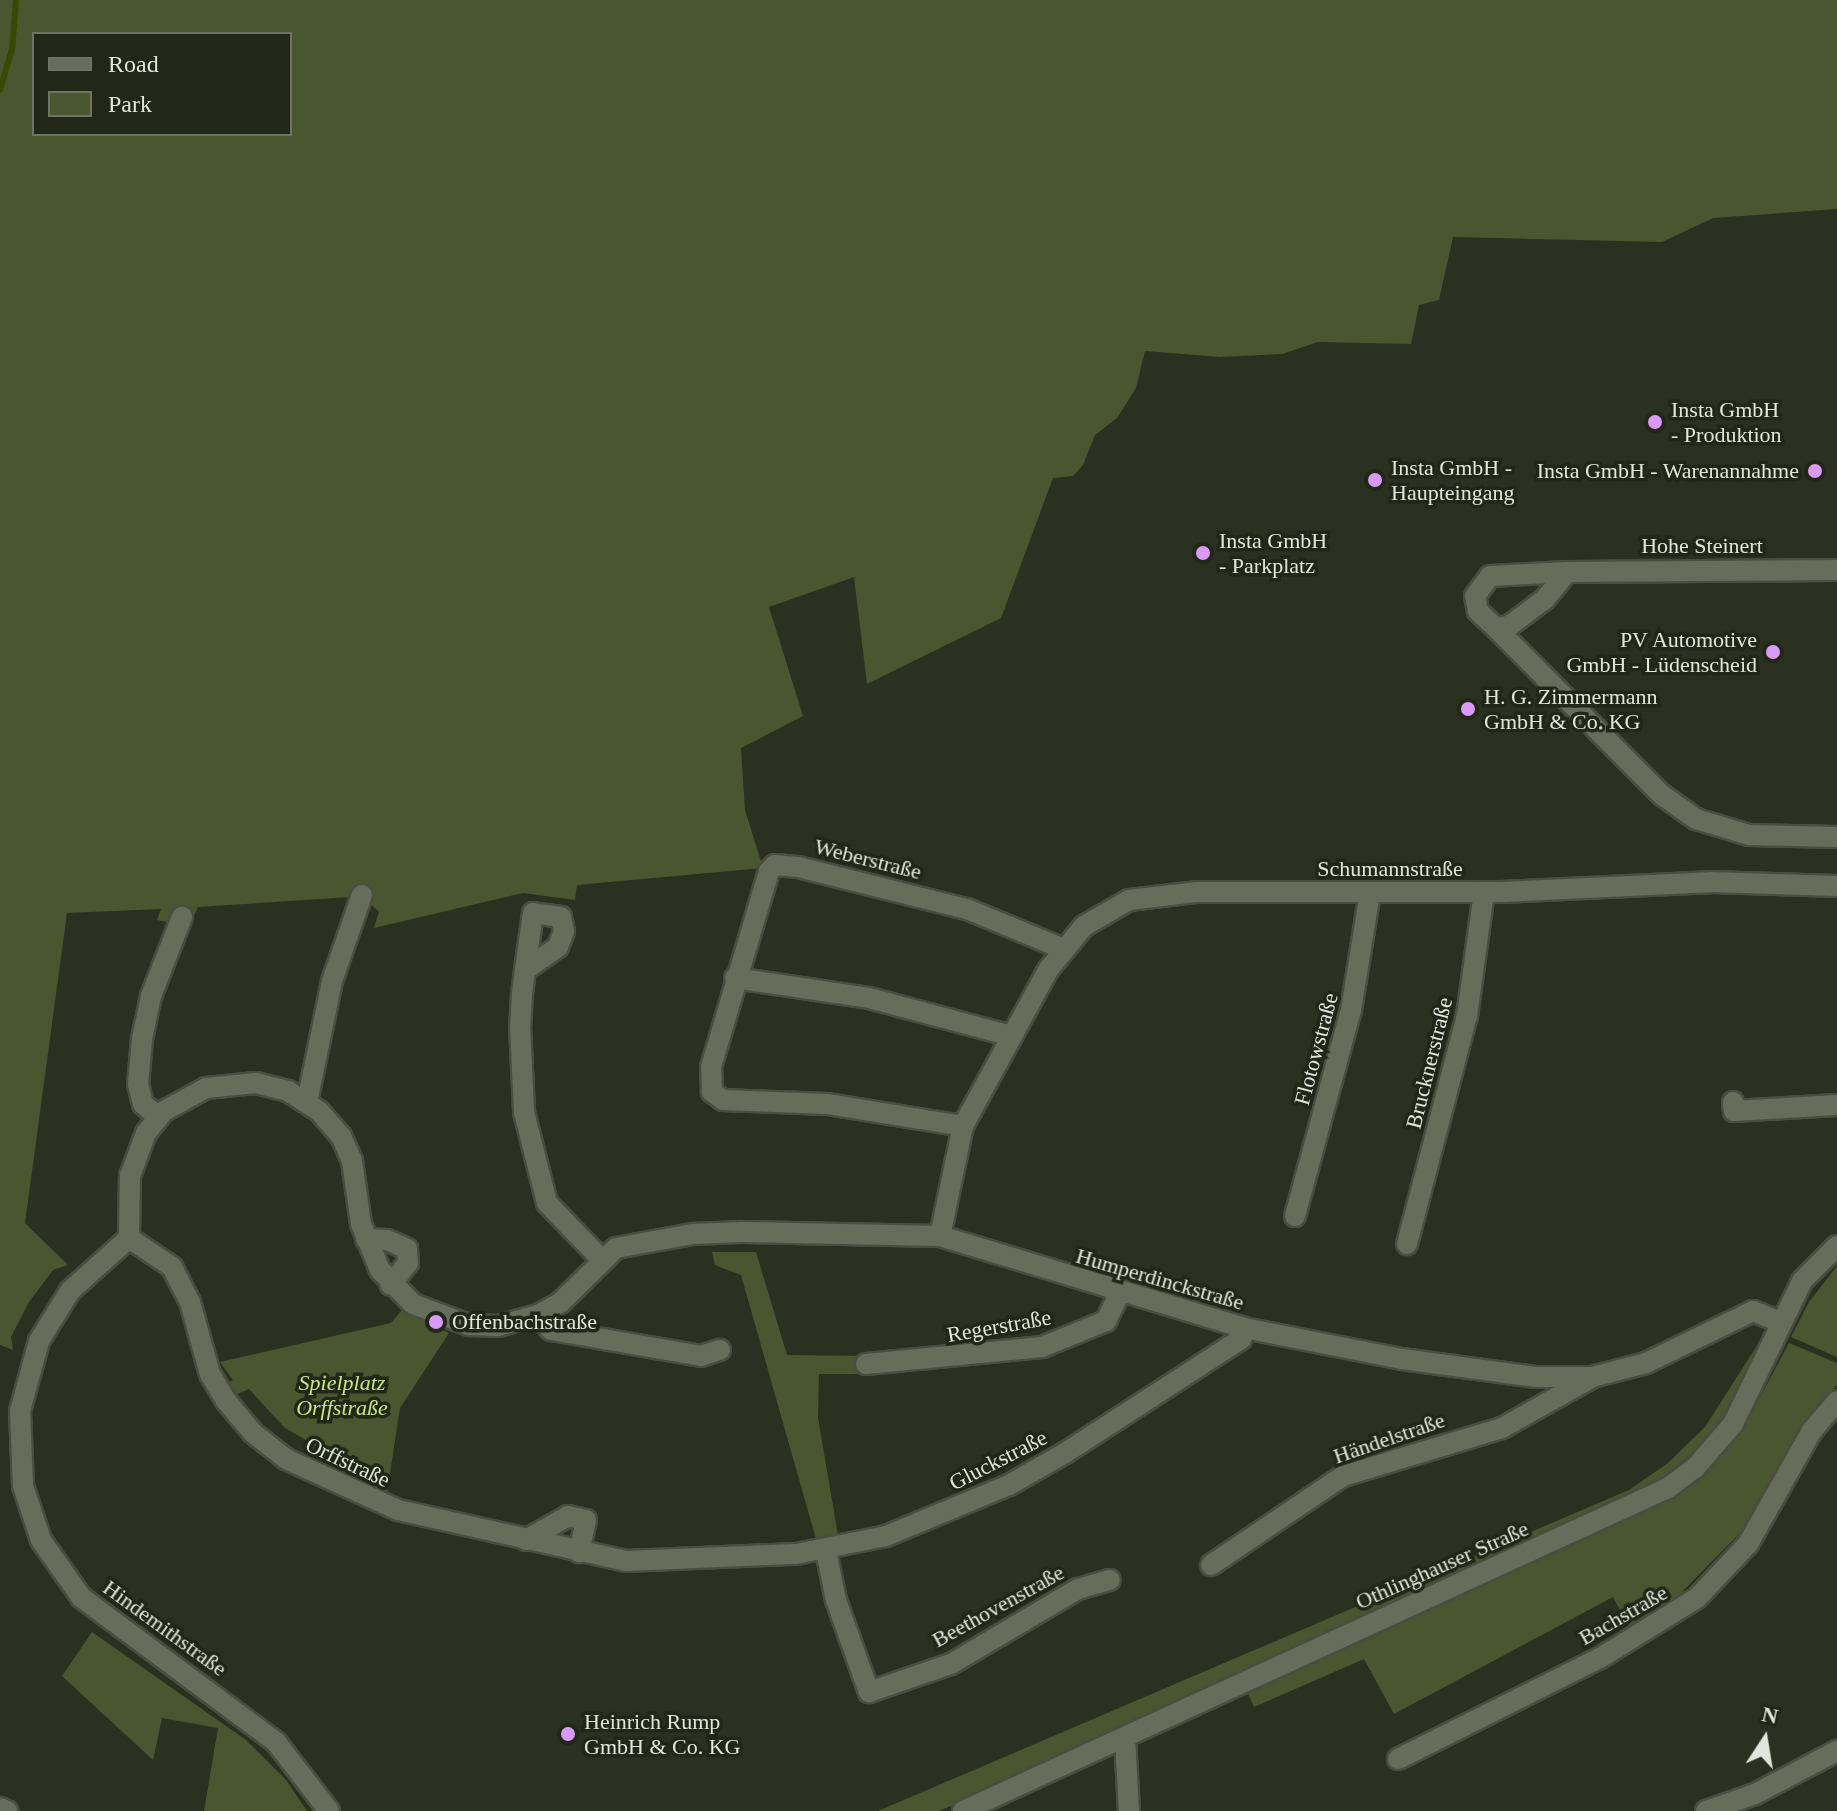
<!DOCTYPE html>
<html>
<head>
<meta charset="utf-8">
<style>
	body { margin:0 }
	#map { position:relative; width:1837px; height:1811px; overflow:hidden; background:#2b3121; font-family:"Times New Roman",serif }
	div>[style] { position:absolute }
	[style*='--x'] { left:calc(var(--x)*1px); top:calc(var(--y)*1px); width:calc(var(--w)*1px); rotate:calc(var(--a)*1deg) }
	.green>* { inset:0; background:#495630 }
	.stream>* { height:6px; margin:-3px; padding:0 3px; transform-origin:3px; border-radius:3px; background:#384a01 }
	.roads { filter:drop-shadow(2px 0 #494e40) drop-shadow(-2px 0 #494e40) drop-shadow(0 2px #494e40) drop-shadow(0 -2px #494e40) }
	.street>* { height:20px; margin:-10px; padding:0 10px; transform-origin:10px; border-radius:10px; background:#676d5b }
	.dots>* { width:22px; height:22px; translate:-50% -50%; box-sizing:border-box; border:4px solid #222718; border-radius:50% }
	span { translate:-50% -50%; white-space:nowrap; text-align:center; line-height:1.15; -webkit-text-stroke:7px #222718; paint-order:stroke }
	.poi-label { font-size:22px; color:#e1e5db }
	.left { translate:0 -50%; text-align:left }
	.right { translate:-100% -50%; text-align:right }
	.street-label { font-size:22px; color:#e1e5db }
	.park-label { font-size:22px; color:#c7e689; font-style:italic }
	.legend { position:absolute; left:32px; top:32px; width:260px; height:104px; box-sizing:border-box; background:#222718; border:2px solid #6e7366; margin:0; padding:10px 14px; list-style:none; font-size:24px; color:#e1e5db }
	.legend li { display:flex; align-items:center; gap:16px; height:40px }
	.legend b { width:40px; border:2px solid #6e7366 }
	.north { position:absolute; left:1725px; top:1699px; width:80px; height:80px; -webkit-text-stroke:6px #222718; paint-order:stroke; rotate:12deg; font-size:22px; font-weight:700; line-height:32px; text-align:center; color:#e1e5db }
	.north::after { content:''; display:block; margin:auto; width:28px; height:36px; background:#e1e5db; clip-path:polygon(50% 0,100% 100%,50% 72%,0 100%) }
</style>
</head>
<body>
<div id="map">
	<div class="green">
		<i style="clip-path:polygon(evenodd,0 0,1837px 0,1837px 209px,1713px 218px,1662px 242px,1453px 237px,1439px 300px,1419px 305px,1411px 344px,1318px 342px,1282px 354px,1220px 357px,1145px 351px,1136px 388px,1117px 418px,1095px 435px,1083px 465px,1073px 476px,1053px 478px,1001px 618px,867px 684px,854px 577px,769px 607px,803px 716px,741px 748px,745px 810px,763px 868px,577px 885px,575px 900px,523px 893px,374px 928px,379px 912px,354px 889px,351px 897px,198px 907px,192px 920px,175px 913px,167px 922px,157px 920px,161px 909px,67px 913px,25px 1223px,68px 1265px,53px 1270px,29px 1302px,11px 1337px,13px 1350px,0 1345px,0 0,34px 34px,290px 34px,290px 134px,34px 134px,34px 34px)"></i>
		<i style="clip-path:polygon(712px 1252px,756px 1252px,787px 1355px,864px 1356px,864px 1374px,819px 1374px,818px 1418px,838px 1535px,818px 1546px,741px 1275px,715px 1265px)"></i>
		<i style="clip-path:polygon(1837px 1266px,1837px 1357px,1791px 1337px,1809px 1302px)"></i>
		<i style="clip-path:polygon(402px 1310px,449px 1333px,400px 1408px,387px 1493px,349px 1473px,346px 1478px,330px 1473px,337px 1458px,285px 1428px,249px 1389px,233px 1396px,228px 1383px,233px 1380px,220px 1362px,391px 1323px)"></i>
		<i style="clip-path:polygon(1789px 1343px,1837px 1363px,1837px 1385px,1801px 1427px,1740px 1533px,1671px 1603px,1630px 1629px,1613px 1597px,1394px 1714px,1364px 1659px,1254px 1707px,1246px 1689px,1610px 1526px,1690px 1483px,1742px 1431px)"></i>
		<i style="clip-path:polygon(1758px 1344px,1754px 1363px,1714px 1435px,1651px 1487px,989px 1790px,939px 1811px,878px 1811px,1629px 1490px,1668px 1463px,1705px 1427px)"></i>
		<i style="clip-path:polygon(92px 1632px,246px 1740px,286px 1780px,307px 1811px,204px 1811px,218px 1728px,162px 1718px,153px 1760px,62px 1676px)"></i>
	</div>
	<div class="stream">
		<i style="--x:0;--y:90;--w:43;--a:-73.7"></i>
		<i style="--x:12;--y:49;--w:49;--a:-85.3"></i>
	</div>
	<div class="roads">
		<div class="street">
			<i style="--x:1567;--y:572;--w:270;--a:-0.4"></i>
			<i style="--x:1567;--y:572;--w:35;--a:129"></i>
			<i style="--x:1545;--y:599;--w:45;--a:143.1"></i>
			<i style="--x:1509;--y:626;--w:13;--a:171"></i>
			<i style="--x:1496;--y:628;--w:25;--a:-137"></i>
			<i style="--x:1478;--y:611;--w:15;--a:-101"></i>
			<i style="--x:1475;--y:596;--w:25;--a:-53"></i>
			<i style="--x:1490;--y:576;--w:77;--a:-3"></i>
			<i style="--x:1496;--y:628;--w:235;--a:45.2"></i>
			<i style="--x:1662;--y:795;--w:42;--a:35.2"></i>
			<i style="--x:1696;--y:819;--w:55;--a:16.8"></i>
			<i style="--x:1749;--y:835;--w:88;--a:1.3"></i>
			<i style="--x:525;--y:970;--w:40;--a:-34.9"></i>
			<i style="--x:558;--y:947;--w:17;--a:-69"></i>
			<i style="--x:564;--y:931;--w:14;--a:-102"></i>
			<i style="--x:561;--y:917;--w:28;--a:-172"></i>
			<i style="--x:533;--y:913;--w:58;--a:98"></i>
			<i style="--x:525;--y:970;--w:23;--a:97"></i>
			<i style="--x:522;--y:993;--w:33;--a:93"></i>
			<i style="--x:520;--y:1026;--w:86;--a:87.3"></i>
			<i style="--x:524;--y:1112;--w:94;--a:75.8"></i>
			<i style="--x:547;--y:1203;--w:79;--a:46"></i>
			<i style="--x:735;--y:978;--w:135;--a:8.5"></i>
			<i style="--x:869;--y:998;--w:148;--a:14.9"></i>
			<i style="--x:307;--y:1102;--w:124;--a:-78.3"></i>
			<i style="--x:332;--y:981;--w:91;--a:-70.8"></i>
			<i style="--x:1733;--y:1102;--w:9;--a:84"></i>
			<i style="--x:1734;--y:1111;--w:103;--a:-3.3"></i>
			<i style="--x:158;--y:1117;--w:20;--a:-139"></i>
			<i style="--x:143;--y:1104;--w:21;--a:-104"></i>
			<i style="--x:138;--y:1084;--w:45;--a:-84.9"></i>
			<i style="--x:142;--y:1039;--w:44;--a:-78.2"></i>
			<i style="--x:151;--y:996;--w:85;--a:-68.6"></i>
			<i style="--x:963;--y:1126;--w:138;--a:-170.8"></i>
			<i style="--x:827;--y:1104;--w:104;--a:-177.8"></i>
			<i style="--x:723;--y:1100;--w:14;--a:-144"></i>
			<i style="--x:712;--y:1092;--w:25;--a:-92"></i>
			<i style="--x:711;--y:1067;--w:204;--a:-73.5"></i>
			<i style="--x:769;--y:871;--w:8;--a:-45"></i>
			<i style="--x:775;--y:865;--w:23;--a:5"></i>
			<i style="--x:798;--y:867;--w:174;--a:14"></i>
			<i style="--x:967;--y:909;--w:102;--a:22.5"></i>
			<i style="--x:1295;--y:1216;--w:213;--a:-74.8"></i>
			<i style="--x:1351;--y:1010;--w:119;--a:-80.8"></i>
			<i style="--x:940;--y:1236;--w:112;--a:-78.2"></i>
			<i style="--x:963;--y:1126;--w:178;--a:-61.4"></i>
			<i style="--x:1048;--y:970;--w:57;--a:-50.7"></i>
			<i style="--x:1084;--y:926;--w:52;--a:-30"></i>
			<i style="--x:1129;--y:900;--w:67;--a:-6.8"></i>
			<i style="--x:1196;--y:892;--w:306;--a:0"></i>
			<i style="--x:1502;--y:892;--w:209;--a:-2.7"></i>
			<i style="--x:1711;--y:882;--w:126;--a:1.8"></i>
			<i style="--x:129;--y:1238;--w:52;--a:34"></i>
			<i style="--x:172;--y:1267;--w:39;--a:63"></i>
			<i style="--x:190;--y:1302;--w:75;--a:74.5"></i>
			<i style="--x:210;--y:1374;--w:33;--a:59"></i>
			<i style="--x:227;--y:1402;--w:40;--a:50"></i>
			<i style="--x:253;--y:1433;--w:42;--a:38.2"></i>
			<i style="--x:286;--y:1459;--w:123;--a:24.5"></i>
			<i style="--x:398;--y:1510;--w:234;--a:12.6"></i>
			<i style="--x:626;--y:1561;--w:170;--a:-2.4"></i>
			<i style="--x:796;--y:1554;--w:92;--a:-11.3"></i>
			<i style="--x:886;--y:1536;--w:133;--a:-22.5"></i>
			<i style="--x:1009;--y:1485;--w:64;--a:-29.7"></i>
			<i style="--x:1065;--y:1453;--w:210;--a:-32.9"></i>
			<i style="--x:1241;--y:1339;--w:11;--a:-75"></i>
			<i style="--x:366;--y:1239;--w:21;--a:3"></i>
			<i style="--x:387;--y:1240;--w:22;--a:24"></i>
			<i style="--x:407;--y:1249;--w:14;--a:86"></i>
			<i style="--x:408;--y:1263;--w:28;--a:129"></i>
			<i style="--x:1407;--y:1244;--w:236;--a:-75.3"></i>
			<i style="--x:1467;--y:1016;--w:125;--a:-82.2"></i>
			<i style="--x:538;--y:1315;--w:20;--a:49"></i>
			<i style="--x:551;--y:1330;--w:152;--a:9.8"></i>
			<i style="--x:701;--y:1356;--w:20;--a:-18"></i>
			<i style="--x:866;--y:1364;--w:177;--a:-5.5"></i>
			<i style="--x:1042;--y:1347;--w:69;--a:-22.1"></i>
			<i style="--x:1106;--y:1321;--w:30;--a:-64"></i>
			<i style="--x:526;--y:1540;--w:48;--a:-29.7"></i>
			<i style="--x:568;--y:1516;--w:18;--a:13"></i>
			<i style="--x:586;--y:1520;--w:33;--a:102"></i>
			<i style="--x:826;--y:1551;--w:50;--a:78.5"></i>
			<i style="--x:836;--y:1600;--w:98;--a:70.3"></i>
			<i style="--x:869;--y:1692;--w:87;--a:-18.9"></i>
			<i style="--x:951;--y:1664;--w:147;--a:-30.6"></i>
			<i style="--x:1078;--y:1589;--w:33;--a:-16"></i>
			<i style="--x:1211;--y:1565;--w:159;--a:-34"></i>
			<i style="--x:1343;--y:1476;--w:166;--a:-16.8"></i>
			<i style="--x:1502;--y:1428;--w:102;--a:-29.3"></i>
			<i style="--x:1125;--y:1738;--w:73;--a:86.9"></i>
			<i style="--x:1398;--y:1759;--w:226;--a:-26.6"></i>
			<i style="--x:1600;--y:1658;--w:114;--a:-31.7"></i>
			<i style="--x:1697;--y:1598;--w:74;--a:-46.6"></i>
			<i style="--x:1748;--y:1544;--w:129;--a:-60.6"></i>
			<i style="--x:1811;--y:1432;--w:40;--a:-50"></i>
			<i style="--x:0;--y:1808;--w:8;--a:23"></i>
			<i style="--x:329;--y:1811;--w:87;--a:-127.5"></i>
			<i style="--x:276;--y:1742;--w:243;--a:-143.4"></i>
			<i style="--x:81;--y:1597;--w:70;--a:-125.1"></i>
			<i style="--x:41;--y:1540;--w:57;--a:-108.4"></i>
			<i style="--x:23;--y:1486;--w:75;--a:-92.3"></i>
			<i style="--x:20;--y:1411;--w:73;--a:-74.8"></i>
			<i style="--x:39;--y:1341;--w:59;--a:-58.2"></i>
			<i style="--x:70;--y:1291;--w:79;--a:-41.9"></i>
			<i style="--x:129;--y:1238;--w:62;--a:-89.1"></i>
			<i style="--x:130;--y:1176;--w:46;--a:-69.6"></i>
			<i style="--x:146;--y:1133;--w:28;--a:-51"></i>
			<i style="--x:164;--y:1111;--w:48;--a:-28.7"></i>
			<i style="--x:206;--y:1088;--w:50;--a:-5.7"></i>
			<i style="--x:256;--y:1083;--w:33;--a:14"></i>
			<i style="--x:288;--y:1091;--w:37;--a:33"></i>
			<i style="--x:319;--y:1111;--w:33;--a:49"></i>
			<i style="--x:341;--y:1136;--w:27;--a:66"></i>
			<i style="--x:352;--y:1161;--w:64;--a:81.9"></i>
			<i style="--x:361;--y:1224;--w:50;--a:67.6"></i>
			<i style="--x:380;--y:1270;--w:47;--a:45.9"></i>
			<i style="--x:413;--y:1304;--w:60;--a:20.6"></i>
			<i style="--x:469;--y:1325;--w:29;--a:2"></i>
			<i style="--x:498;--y:1326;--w:41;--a:-15.4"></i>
			<i style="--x:538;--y:1315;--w:25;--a:-29"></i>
			<i style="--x:560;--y:1303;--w:78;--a:-44.5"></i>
			<i style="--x:616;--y:1248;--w:77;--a:-10.4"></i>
			<i style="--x:692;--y:1234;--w:50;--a:-2.3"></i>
			<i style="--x:742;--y:1232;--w:198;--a:1.2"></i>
			<i style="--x:940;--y:1236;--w:318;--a:16.8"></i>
			<i style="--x:1244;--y:1328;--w:161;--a:11.1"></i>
			<i style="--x:1402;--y:1359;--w:134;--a:7.7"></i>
			<i style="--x:1535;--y:1377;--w:57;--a:0"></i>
			<i style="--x:1592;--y:1377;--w:56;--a:-14.5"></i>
			<i style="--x:1646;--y:1363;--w:119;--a:-25.9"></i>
			<i style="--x:1753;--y:1311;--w:31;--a:22"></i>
			<i style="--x:963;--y:1811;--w:775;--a:-24.62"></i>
			<i style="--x:1668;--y:1488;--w:34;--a:-37"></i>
			<i style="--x:1695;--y:1468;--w:58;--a:-49.2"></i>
			<i style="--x:1733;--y:1424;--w:159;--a:-64.2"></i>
			<i style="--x:1802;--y:1281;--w:49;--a:-45"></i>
			<i style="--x:1706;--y:1811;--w:52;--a:-19.1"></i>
			<i style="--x:1755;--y:1794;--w:93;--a:-27.7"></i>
		</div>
	</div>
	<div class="dots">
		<i style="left:1655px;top:422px;background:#d99af7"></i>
		<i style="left:1815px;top:471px;background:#d99af7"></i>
		<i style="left:1375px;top:480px;background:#d99af7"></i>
		<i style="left:1203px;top:553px;background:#d99af7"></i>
		<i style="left:1773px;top:652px;background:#d99af7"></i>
		<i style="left:1468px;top:709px;background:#d99af7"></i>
		<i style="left:436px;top:1322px;background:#d99af7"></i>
		<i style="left:568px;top:1734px;background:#d99af7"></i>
	</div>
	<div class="poi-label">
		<span class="left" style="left:1671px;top:422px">Insta GmbH<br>- Produktion</span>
		<span class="left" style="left:1391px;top:480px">Insta GmbH -<br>Haupteingang</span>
		<span class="right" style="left:1799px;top:471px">Insta GmbH - Warenannahme</span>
		<span class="left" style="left:1219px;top:553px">Insta GmbH<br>- Parkplatz</span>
		<span class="right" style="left:1757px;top:652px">PV Automotive<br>GmbH - Lüdenscheid</span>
		<span class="left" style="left:1484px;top:709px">H. G. Zimmermann<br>GmbH &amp; Co. KG</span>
		<span class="left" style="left:452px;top:1322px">Offenbachstraße</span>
		<span class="left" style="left:584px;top:1734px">Heinrich Rump<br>GmbH &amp; Co. KG</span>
	</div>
	<div class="street-label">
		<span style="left:1702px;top:546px">Hohe Steinert</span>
		<span style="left:868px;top:859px;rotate:14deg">Weberstraße</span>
		<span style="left:1390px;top:869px">Schumannstraße</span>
		<span style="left:1316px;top:1049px;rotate:-75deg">Flotowstraße</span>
		<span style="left:1429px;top:1063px;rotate:-76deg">Brucknerstraße</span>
		<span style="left:1160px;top:1279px;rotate:16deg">Humperdinckstraße</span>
		<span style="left:999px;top:1326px;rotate:-10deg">Regerstraße</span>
		<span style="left:1389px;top:1438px;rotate:-19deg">Händelstraße</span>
		<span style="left:998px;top:1460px;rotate:-27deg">Gluckstraße</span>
		<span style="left:348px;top:1462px;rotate:25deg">Orffstraße</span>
		<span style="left:1442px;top:1565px;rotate:-24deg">Othlinghauser Straße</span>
		<span style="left:998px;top:1606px;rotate:-29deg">Beethovenstraße</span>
		<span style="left:1623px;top:1615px;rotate:-30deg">Bachstraße</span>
		<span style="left:165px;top:1628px;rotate:36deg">Hindemithstraße</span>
	</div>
	<div class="park-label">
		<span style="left:342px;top:1395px">Spielplatz<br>Orffstraße</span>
	</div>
	<ul class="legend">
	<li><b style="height:10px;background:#676d5b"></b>Road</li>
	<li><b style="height:22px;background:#495630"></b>Park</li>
	</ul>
	<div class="north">N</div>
</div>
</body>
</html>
